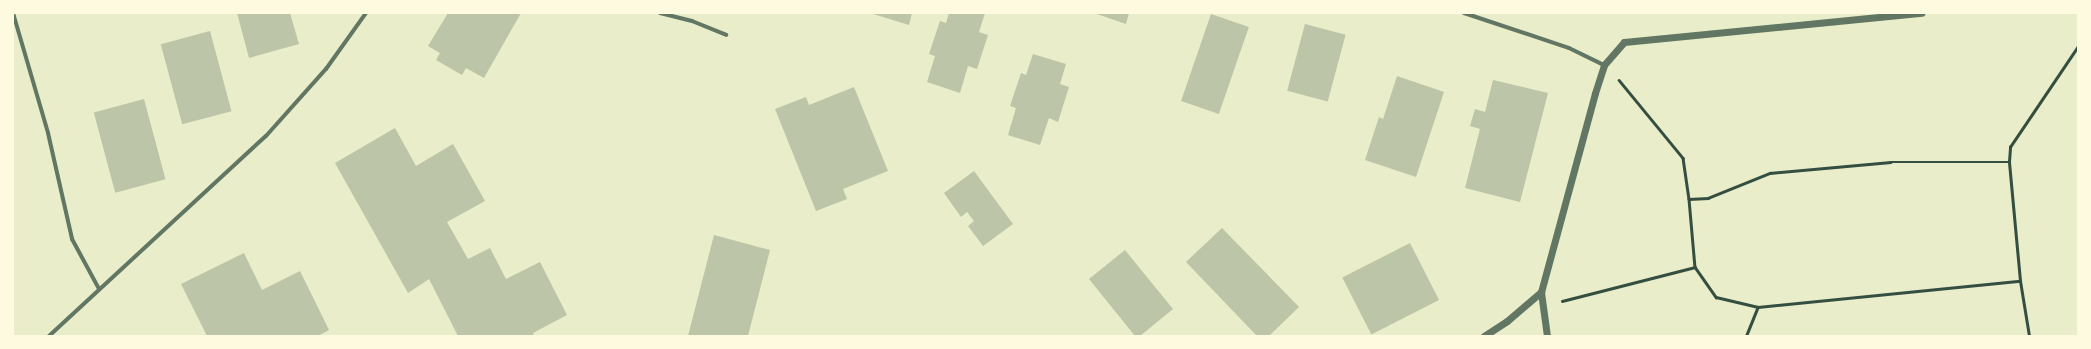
<!DOCTYPE html>
<html>
<head>
<meta charset="utf-8">
<style>
	body { margin:0 }
	#map { position:relative; width:2091px; height:349px; overflow:hidden; background:#e9edc9; font-family:Inter,sans-serif }
	div>[style] { position:absolute }
	[style*='--x'] { left:calc(var(--x)*1px); top:calc(var(--y)*1px); width:calc(var(--w)*1px); rotate:calc(var(--a)*1deg) }
	.building>* { inset:0; background:#bcc5a7; transform-origin:0 0 }
	.path>* { height:2.5px; margin:-1.25px; padding:0 1.25px; transform-origin:1.25px; border-radius:1.25px; background:#344e41 }
	.minor>* { height:4px; margin:-2px; padding:0 2px; transform-origin:2px; border-radius:2px; background:#617663 }
	.tertiary>* { height:7px; margin:-3.5px; padding:0 3.5px; transform-origin:3.5px; border-radius:3.5px; background:#617663 }
	span { translate:-50% -50%; white-space:nowrap; text-align:center; line-height:1.15; -webkit-text-stroke:4px #fefae0; paint-order:stroke }
	.frame { position:absolute; inset:0; border:14px solid #fefae0; pointer-events:none }
</style>
</head>
<body>
<div id="map">
	<div class="building">
		<i style="clip-path:polygon(237px 13px,290px 13px,299px 44px,249px 58px)"></i>
		<i style="clip-path:polygon(448px 13px,521px 13px,484px 78px,466px 68px,462px 75px,436px 60px,440px 53px,428px 46px)"></i>
		<i style="clip-path:polygon(870px 13px,912px 13px,909px 25px)"></i>
		<i style="clip-path:polygon(949px 13px,985px 13px,979px 32px,988px 35px,977px 69px,968px 66px,960px 93px,927px 82px,935px 56px,929px 54px,940px 21px,946px 23px)"></i>
		<i style="clip-path:polygon(1094px 13px,1129px 13px,1126px 24px)"></i>
		<i style="left:1211px;top:14px;width:40px;height:92px;rotate:19deg"></i>
		<i style="left:1305px;top:24px;width:42px;height:69px;rotate:15deg"></i>
		<i style="left:210px;top:31px;width:83px;height:51px;rotate:75deg"></i>
		<i style="clip-path:polygon(1033px 54px,1066px 64px,1060px 84px,1069px 87px,1058px 122px,1049px 118px,1040px 145px,1008px 135px,1016px 108px,1010px 106px,1021px 73px,1026px 75px)"></i>
		<i style="clip-path:polygon(1397px 76px,1444px 92px,1416px 177px,1365px 160px,1379px 117px,1383px 119px)"></i>
		<i style="clip-path:polygon(1493px 80px,1548px 93px,1520px 202px,1465px 188px,1480px 129px,1470px 126px,1475px 109px,1485px 112px)"></i>
		<i style="clip-path:polygon(854px 87px,888px 171px,843px 189px,847px 199px,816px 211px,775px 109px,806px 97px,809px 105px)"></i>
		<i style="left:144px;top:99px;width:83px;height:52px;rotate:75deg"></i>
		<i style="clip-path:polygon(395px 128px,416px 166px,453px 144px,485px 201px,447px 222px,468px 259px,490px 248px,506px 279px,540px 262px,567px 315px,533px 333px,534px 336px,458px 336px,429px 279px,408px 293px,335px 163px)"></i>
		<i style="clip-path:polygon(974px 171px,1013px 224px,983px 246px,968px 226px,974px 221px,967px 212px,961px 217px,944px 193px)"></i>
		<i style="clip-path:polygon(1222px 228px,1299px 307px,1269px 336px,1257px 336px,1186px 262px)"></i>
		<i style="clip-path:polygon(714px 235px,770px 250px,748px 336px,688px 336px)"></i>
		<i style="left:1410px;top:243px;width:64px;height:76px;rotate:63deg"></i>
		<i style="clip-path:polygon(1125px 250px,1173px 309px,1140px 336px,1135px 336px,1089px 279px)"></i>
		<i style="clip-path:polygon(244px 253px,262px 290px,300px 271px,329px 330px,318px 336px,207px 336px,181px 284px)"></i>
	</div>
	<div class="path">
		<i style="--x:1619;--y:80;--w:101;--a:50.6"></i>
		<i style="--x:1683;--y:158;--w:41;--a:81.7"></i>
		<i style="--x:1689;--y:199;--w:68;--a:85"></i>
		<i style="--x:1695;--y:267;--w:37;--a:55"></i>
		<i style="--x:1716;--y:297;--w:43;--a:13.4"></i>
		<i style="--x:1758;--y:307;--w:263;--a:-5.7"></i>
		<i style="--x:1689;--y:199;--w:19;--a:-3"></i>
		<i style="--x:1708;--y:198;--w:67;--a:-22"></i>
		<i style="--x:1770;--y:173;--w:121;--a:-5.2"></i>
		<i style="--x:1890;--y:162;--w:119;--a:0"></i>
		<i style="--x:1562;--y:301;--w:137;--a:-14.3"></i>
		<i style="--x:1746;--y:336;--w:31;--a:-68"></i>
		<i style="--x:2029;--y:336;--w:56;--a:-99.3"></i>
		<i style="--x:2020;--y:281;--w:120;--a:-95.3"></i>
		<i style="--x:2009;--y:162;--w:15;--a:-86"></i>
		<i style="--x:2010;--y:147;--w:122;--a:-56"></i>
	</div>
	<div class="minor">
		<i style="--x:13;--y:13;--w:125;--a:73.7"></i>
		<i style="--x:48;--y:133;--w:109;--a:77.2"></i>
		<i style="--x:72;--y:239;--w:57;--a:61.6"></i>
		<i style="--x:660;--y:13;--w:33;--a:14"></i>
		<i style="--x:692;--y:21;--w:37;--a:22"></i>
		<i style="--x:1464;--y:13;--w:111;--a:18.4"></i>
		<i style="--x:1569;--y:48;--w:39;--a:26"></i>
		<i style="--x:49;--y:336;--w:295;--a:-42.7"></i>
		<i style="--x:266;--y:136;--w:90;--a:-48.2"></i>
		<i style="--x:326;--y:69;--w:69;--a:-54.5"></i>
	</div>
	<div class="tertiary">
		<i style="--x:1484;--y:336;--w:27;--a:-33"></i>
		<i style="--x:1507;--y:321;--w:45;--a:-40.5"></i>
		<i style="--x:1547;--y:336;--w:44;--a:-97.8"></i>
		<i style="--x:1541;--y:292;--w:206;--a:-74.8"></i>
		<i style="--x:1595;--y:93;--w:29;--a:-72"></i>
		<i style="--x:1604;--y:65;--w:30;--a:-49"></i>
		<i style="--x:1624;--y:42;--w:299;--a:-5.6"></i>
	</div>
	<div class="frame"></div>
</div>
</body>
</html>
